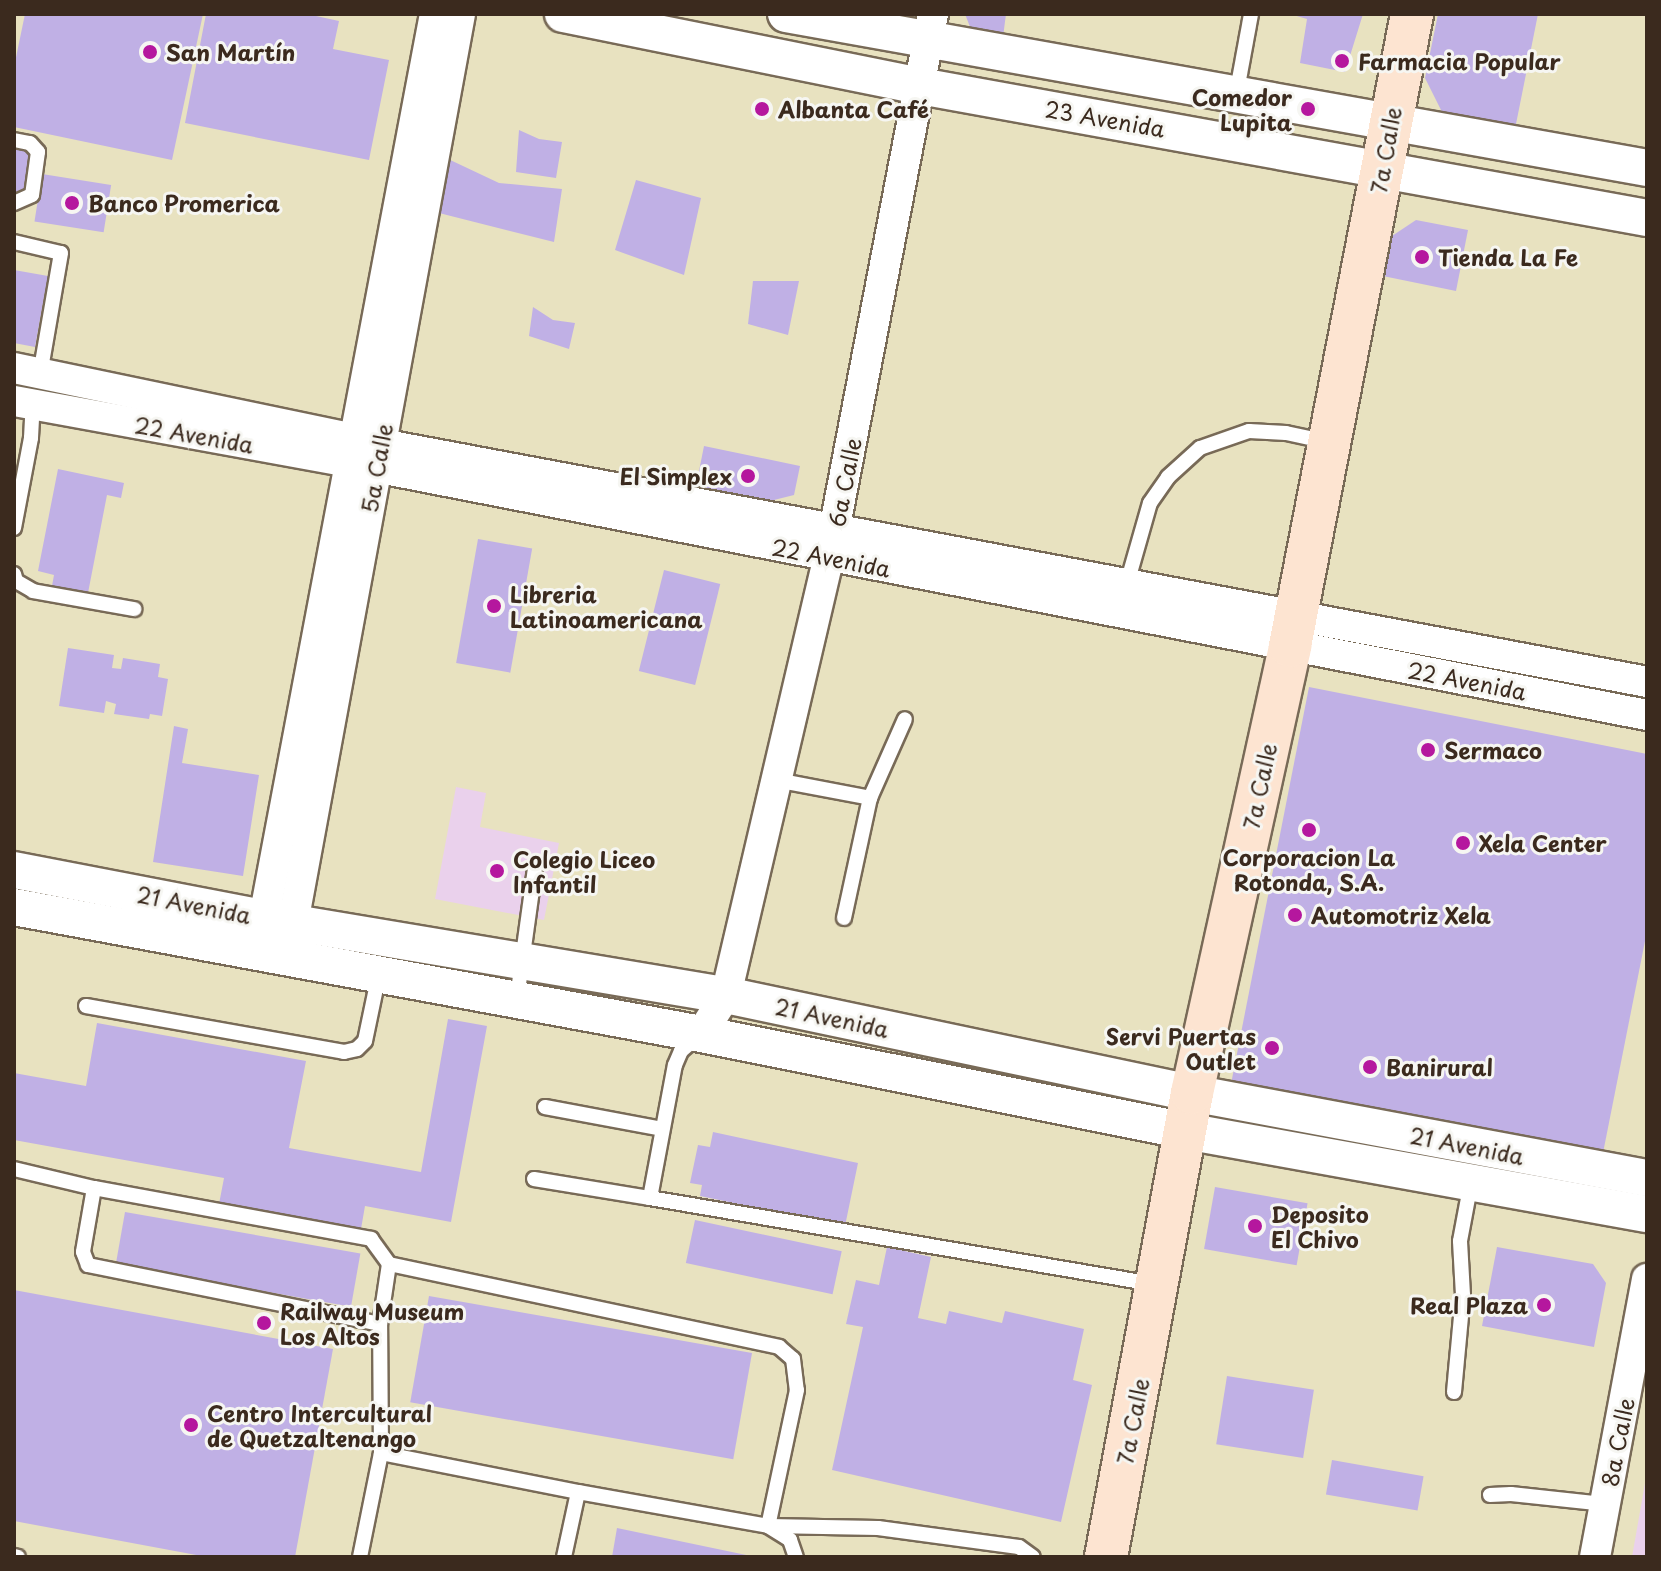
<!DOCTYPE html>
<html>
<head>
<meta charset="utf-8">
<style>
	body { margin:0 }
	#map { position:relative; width:1661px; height:1571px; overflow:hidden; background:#e8e2c0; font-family:"Playpen Sans",sans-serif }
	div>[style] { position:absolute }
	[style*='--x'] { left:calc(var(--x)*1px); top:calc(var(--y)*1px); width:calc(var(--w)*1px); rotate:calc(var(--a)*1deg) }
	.built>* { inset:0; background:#ead1ec }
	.building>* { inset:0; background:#c0b0e5; transform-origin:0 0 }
	.roads { filter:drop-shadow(2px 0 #786a57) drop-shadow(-2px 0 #786a57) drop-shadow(0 2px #786a57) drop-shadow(0 -2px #786a57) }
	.service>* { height:14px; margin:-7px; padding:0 7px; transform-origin:7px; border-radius:7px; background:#fff }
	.minor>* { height:30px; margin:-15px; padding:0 15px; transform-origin:15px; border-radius:15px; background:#fff }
	.tertiary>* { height:36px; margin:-18px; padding:0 18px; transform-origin:18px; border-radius:18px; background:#fff }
	.secondary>* { height:42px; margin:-21px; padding:0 21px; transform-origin:21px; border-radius:21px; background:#fde4d1 }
	.dots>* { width:22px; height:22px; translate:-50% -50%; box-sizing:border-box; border:4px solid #f6f6f2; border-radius:50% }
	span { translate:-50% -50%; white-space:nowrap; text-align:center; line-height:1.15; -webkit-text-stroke:6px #f6f6f2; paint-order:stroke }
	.poi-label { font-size:22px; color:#3b2a1e; font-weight:700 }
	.left { translate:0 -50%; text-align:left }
	.right { translate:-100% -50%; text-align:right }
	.street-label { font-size:22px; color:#3b2a1e }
	.frame { position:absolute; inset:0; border:16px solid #3b2a1e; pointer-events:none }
</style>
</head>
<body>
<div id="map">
	<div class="built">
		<i style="clip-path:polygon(456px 787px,486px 793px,480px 827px,559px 843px,544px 920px,435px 899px)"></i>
		<i style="clip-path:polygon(1647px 1472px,1647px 1557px,1632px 1557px)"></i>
	</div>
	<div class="building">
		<i style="clip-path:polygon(25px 14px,203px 14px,172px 160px,14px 127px,14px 67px)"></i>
		<i style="clip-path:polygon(206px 14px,307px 14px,339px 21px,333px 49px,389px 60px,369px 160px,185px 123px)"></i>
		<i style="clip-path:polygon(965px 14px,1006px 14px,1003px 37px,972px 32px)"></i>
		<i style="clip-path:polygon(1290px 14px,1363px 14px,1345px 72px,1300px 63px,1307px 19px)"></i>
		<i style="clip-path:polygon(1438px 14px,1538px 14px,1514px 134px,1446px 120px,1425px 78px)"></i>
		<i style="clip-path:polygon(519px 130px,539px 139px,562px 142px,556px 178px,516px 172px)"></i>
		<i style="clip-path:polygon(14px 147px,35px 150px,27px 198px,14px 196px)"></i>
		<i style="clip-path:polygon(446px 158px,499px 183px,562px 189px,554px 242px,439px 213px)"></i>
		<i style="left:42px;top:174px;width:70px;height:48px;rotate:9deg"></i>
		<i style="clip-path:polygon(636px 180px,701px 198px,684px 275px,615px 250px)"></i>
		<i style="clip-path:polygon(1416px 220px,1468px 230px,1456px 291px,1378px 275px,1386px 240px)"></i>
		<i style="clip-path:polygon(14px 270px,48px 276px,35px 347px,14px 343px)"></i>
		<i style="clip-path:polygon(753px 281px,799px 281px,788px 335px,748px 324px)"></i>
		<i style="clip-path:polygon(533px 307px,553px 320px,575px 323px,569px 349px,529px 336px)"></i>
		<i style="clip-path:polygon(704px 446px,800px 466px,794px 495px,770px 501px,696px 486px)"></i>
		<i style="clip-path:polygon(58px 469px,124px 483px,121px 498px,107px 495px,88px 593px,52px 586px,54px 575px,38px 571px)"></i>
		<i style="left:478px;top:539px;width:55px;height:126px;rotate:10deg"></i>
		<i style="left:664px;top:570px;width:58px;height:104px;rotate:14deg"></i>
		<i style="clip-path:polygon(68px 648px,114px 655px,112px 668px,121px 669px,123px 658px,160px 664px,158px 677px,168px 679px,162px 716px,150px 714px,149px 719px,114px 714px,116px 704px,106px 701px,104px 713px,59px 706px)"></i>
		<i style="clip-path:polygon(1309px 687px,1647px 754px,1647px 931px,1602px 1158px,1231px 1084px)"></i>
		<i style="clip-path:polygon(174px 726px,188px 729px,182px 763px,259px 775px,243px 876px,153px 862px)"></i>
		<i style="clip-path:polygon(448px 1019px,487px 1026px,451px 1222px,365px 1206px,361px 1229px,219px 1204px,224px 1178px,14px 1140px,14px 1073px,86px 1086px,97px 1023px,306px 1061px,289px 1148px,421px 1172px)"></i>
		<i style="clip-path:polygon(713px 1132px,858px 1163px,845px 1226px,700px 1196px,702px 1185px,690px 1183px,698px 1145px,710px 1147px)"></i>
		<i style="left:1215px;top:1187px;width:94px;height:63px;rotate:10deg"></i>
		<i style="left:125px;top:1212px;width:239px;height:54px;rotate:10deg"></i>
		<i style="left:695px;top:1220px;width:150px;height:44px;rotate:12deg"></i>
		<i style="clip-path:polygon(887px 1247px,931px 1257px,918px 1318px,946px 1324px,949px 1311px,1002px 1323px,1005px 1311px,1084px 1329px,1073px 1380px,1092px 1385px,1061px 1522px,832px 1470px,863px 1327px,846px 1324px,856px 1280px,879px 1285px)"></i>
		<i style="clip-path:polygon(1497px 1247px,1593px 1264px,1606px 1283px,1594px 1347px,1482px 1326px)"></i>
		<i style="clip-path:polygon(14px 1290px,333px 1349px,295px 1557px,207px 1557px,14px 1521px)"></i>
		<i style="left:429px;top:1296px;width:328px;height:108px;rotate:10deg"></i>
		<i style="left:1227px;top:1376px;width:88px;height:69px;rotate:9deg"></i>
		<i style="left:1332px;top:1460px;width:93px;height:35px;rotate:10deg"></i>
		<i style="clip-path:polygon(617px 1528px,751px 1556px,751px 1557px,612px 1557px)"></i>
	</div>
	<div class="roads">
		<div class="service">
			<i style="--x:1236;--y:96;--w:83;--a:-79.6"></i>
			<i style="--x:14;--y:140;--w:16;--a:11"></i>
			<i style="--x:30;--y:143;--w:12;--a:48"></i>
			<i style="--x:38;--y:152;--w:43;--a:97.9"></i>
			<i style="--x:32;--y:195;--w:20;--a:156"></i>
			<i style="--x:14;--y:242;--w:48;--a:13.2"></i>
			<i style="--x:61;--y:253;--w:124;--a:99.8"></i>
			<i style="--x:14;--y:528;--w:92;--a:-79.3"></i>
			<i style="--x:31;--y:438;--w:35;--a:-87"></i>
			<i style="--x:14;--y:574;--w:7;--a:74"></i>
			<i style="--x:16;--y:581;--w:20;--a:30"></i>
			<i style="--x:33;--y:591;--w:103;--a:10.1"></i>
			<i style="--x:1126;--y:587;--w:87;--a:-74.1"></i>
			<i style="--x:1150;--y:503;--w:32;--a:-55"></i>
			<i style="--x:1168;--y:477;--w:43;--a:-42.2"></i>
			<i style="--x:1200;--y:448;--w:52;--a:-19.1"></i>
			<i style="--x:1249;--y:431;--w:37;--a:3"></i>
			<i style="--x:1286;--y:433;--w:40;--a:12"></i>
			<i style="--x:776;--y:780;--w:96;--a:10.8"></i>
			<i style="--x:870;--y:798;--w:86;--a:-66.1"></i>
			<i style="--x:844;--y:918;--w:123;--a:-77.8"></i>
			<i style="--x:517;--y:998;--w:131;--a:-82.1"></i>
			<i style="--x:86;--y:1006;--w:262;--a:10.1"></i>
			<i style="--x:344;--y:1052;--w:13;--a:-13"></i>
			<i style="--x:357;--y:1049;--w:11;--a:-45"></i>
			<i style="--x:365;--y:1041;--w:68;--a:-78.2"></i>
			<i style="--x:545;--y:1107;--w:119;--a:10.6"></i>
			<i style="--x:14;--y:1169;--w:82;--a:13.4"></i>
			<i style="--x:94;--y:1188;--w:282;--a:10.4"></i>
			<i style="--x:371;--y:1239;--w:31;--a:54"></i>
			<i style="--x:389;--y:1264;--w:399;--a:12"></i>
			<i style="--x:779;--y:1347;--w:18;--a:41"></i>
			<i style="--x:793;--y:1359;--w:31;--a:83"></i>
			<i style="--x:797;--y:1390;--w:139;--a:102"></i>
			<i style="--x:768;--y:1526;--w:26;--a:32"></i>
			<i style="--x:790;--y:1540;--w:18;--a:71"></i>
			<i style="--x:534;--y:1179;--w:118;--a:9.3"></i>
			<i style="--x:650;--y:1198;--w:135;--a:-79.4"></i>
			<i style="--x:675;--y:1065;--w:15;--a:-67"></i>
			<i style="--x:681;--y:1051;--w:20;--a:-41"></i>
			<i style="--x:94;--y:1188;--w:65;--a:99.8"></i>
			<i style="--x:83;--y:1252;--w:14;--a:69"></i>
			<i style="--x:88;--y:1265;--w:298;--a:11.4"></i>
			<i style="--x:650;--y:1198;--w:510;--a:9.7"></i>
			<i style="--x:1454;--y:1392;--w:97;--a:-84.7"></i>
			<i style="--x:1463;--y:1295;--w:54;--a:-93.2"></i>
			<i style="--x:1460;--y:1241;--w:60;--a:-79.4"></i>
			<i style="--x:381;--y:1453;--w:129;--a:-90.4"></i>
			<i style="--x:380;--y:1324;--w:61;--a:-81.5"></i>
			<i style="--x:1490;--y:1495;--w:21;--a:-3"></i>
			<i style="--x:1511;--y:1494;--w:95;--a:6.1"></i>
			<i style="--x:14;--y:1556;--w:4;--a:14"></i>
			<i style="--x:360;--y:1557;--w:106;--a:-78.6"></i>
			<i style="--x:381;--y:1453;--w:201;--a:11.2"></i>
			<i style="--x:564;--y:1557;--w:66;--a:-77.8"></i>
			<i style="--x:578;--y:1492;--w:193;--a:10.1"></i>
			<i style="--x:768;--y:1526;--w:110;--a:1"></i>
			<i style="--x:878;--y:1528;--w:142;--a:7.7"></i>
			<i style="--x:1019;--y:1547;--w:17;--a:36"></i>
		</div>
		<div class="minor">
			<i style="--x:14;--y:368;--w:347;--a:11.8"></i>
			<i style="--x:354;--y:439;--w:1316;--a:10.64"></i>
			<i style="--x:14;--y:401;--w:341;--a:10.3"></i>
			<i style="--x:349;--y:462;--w:1322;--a:11.03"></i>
			<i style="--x:264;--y:918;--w:920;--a:-79.29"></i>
			<i style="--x:293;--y:923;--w:924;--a:-79.59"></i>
			<i style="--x:701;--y:1034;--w:46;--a:-57.3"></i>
			<i style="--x:726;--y:995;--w:450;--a:-76.8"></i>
			<i style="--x:829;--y:557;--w:553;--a:-79.16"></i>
			<i style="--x:1595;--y:1557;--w:283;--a:-79.4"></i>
		</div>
		<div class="tertiary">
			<i style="--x:563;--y:14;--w:364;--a:11.4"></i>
			<i style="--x:920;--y:86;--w:739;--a:10.29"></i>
			<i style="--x:786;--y:14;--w:875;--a:10.14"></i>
			<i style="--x:14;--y:870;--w:255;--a:10.9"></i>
			<i style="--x:264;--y:918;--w:468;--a:9.5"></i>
			<i style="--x:726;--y:995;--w:476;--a:11.9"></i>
			<i style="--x:1192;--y:1093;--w:463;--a:10.6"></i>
			<i style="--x:14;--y:907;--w:699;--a:10.47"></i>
			<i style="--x:701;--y:1034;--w:494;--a:11.3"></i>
			<i style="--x:1185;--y:1131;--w:469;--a:10.2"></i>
		</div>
		<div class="secondary">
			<i style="--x:1106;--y:1557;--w:472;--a:-79.5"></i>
			<i style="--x:1192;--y:1093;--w:458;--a:-77.6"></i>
			<i style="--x:1290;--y:646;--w:644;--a:-79.07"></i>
		</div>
	</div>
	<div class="dots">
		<i style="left:150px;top:52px;background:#b5179e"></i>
		<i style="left:1342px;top:61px;background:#b5179e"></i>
		<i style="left:762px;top:109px;background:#b5179e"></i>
		<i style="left:1308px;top:109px;background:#b5179e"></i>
		<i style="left:72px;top:203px;background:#b5179e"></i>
		<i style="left:1422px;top:257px;background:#b5179e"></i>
		<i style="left:748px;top:476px;background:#b5179e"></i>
		<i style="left:494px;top:606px;background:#b5179e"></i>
		<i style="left:1428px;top:750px;background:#b5179e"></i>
		<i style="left:1309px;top:830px;background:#b5179e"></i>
		<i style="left:1463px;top:843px;background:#b5179e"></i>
		<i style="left:497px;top:871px;background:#b5179e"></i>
		<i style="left:1295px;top:915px;background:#b5179e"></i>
		<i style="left:1272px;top:1048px;background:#b5179e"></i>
		<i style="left:1370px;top:1067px;background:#b5179e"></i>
		<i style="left:1255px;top:1226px;background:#b5179e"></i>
		<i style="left:1544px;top:1305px;background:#b5179e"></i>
		<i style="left:264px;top:1323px;background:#b5179e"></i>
		<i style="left:191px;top:1425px;background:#b5179e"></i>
	</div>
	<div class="poi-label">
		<span class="left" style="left:166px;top:52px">San Martín</span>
		<span class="left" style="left:1358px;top:61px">Farmacia Popular</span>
		<span class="right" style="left:1292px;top:109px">Comedor<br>Lupita</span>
		<span class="left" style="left:778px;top:109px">Albanta Café</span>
		<span class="left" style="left:88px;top:203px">Banco Promerica</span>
		<span class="left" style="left:1438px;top:257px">Tienda La Fe</span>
		<span class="right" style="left:732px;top:476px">El Simplex</span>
		<span class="left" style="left:510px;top:606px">Libreria<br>Latinoamericana</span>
		<span class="left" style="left:1444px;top:750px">Sermaco</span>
		<span class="left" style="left:1479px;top:843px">Xela Center</span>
		<span style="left:1309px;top:869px">Corporacion La<br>Rotonda, S.A.</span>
		<span class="left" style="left:513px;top:871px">Colegio Liceo<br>Infantil</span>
		<span class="left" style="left:1311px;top:915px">Automotriz Xela</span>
		<span class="right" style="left:1256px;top:1048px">Servi Puertas<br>Outlet</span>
		<span class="left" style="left:1386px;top:1067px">Banirural</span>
		<span class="left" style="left:1271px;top:1226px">Deposito<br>El Chivo</span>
		<span class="right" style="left:1528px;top:1305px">Real Plaza</span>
		<span class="left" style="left:280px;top:1323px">Railway Museum<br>Los Altos</span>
		<span class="left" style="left:207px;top:1425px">Centro Intercultural<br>de Quetzaltenango</span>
	</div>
	<div class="street-label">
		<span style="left:1105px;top:118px;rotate:10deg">23 Avenida</span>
		<span style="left:1385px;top:150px;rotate:-80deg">7a Calle</span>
		<span style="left:194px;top:434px;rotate:10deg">22 Avenida</span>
		<span style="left:376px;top:468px;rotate:-80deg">5a Calle</span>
		<span style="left:844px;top:482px;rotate:-79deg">6a Calle</span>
		<span style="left:831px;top:557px;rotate:11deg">22 Avenida</span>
		<span style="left:1467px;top:680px;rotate:11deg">22 Avenida</span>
		<span style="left:1259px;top:786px;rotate:-78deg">7a Calle</span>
		<span style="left:194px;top:904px;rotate:11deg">21 Avenida</span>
		<span style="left:832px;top:1017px;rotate:12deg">21 Avenida</span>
		<span style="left:1467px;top:1145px;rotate:11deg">21 Avenida</span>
		<span style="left:1132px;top:1421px;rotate:-79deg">7a Calle</span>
		<span style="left:1617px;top:1442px;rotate:-79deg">8a Calle</span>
	</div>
	<div class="frame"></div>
</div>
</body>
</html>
